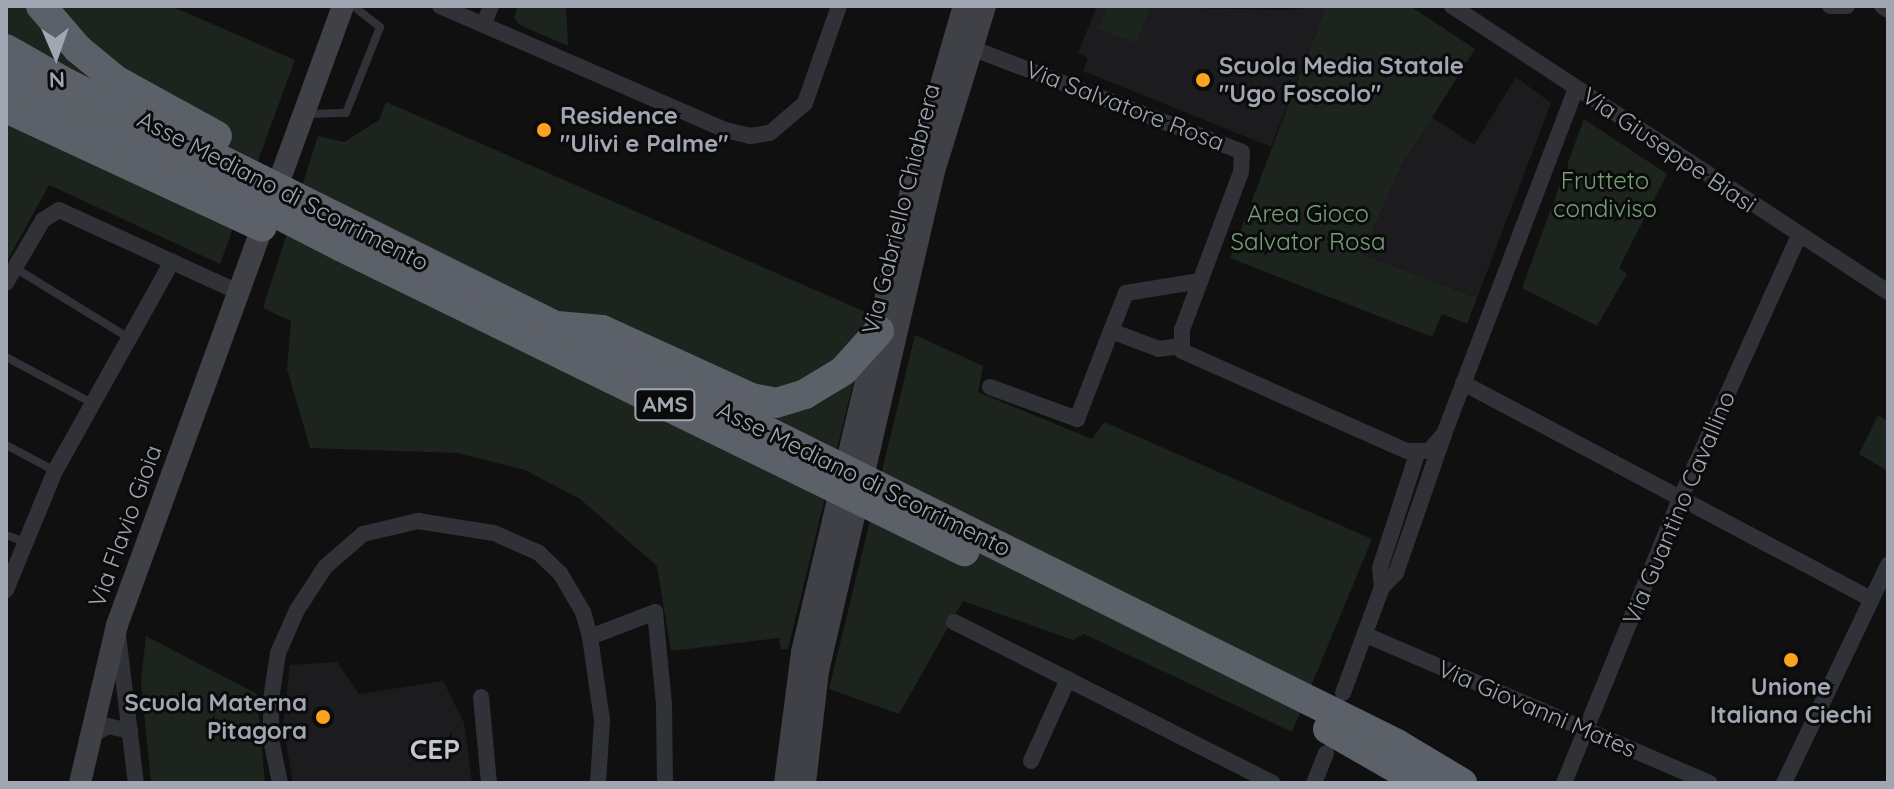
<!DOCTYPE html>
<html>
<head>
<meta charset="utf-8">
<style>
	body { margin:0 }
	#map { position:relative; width:1894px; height:789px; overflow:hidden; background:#101011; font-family:Quicksand,sans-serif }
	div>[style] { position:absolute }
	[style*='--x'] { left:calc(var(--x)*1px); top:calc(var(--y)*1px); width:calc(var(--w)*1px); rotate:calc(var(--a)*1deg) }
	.built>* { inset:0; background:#1c1c1e }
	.green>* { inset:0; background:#1c241d }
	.lane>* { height:8px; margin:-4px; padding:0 4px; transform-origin:4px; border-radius:4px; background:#313237 }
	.street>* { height:16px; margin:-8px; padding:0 8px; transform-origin:8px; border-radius:8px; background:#313237 }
	.secondary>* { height:22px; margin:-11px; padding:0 11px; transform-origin:11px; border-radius:11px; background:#3f4147 }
	.highway>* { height:30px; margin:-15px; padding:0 15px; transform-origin:15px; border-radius:15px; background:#5c6068 }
	.highway-bridge>* { height:30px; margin:-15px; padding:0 15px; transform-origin:15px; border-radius:15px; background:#5c6068 }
	.dots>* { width:22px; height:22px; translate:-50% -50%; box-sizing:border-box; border:4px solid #0b0b0c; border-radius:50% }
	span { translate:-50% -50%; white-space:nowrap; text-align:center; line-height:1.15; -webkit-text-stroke:6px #0b0b0c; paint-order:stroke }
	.shield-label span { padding:2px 6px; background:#0b0b0c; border:2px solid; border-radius:6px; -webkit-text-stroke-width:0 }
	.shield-label { font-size:22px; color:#a0a7b3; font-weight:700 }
	.poi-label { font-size:24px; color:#a0a7b3; font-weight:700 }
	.left { translate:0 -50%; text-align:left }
	.right { translate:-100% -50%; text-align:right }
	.street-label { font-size:24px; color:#a0a7b3 }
	.park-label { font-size:24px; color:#76a076 }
	.quarter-label { font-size:28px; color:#c1c6cf; font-weight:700 }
	.frame { position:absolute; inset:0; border:8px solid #a0a7b3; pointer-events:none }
	.north { position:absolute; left:16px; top:16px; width:80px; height:80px; -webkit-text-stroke:6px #0b0b0c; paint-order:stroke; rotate:178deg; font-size:22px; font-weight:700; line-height:32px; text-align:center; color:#a0a7b3 }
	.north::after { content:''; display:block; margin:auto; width:28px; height:36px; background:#a0a7b3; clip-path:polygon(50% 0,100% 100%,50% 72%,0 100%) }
</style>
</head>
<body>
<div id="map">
	<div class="built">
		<i style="clip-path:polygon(1097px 6px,1286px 10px,1326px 6px,1271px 147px,1083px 71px,1088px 58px,1078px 53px)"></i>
		<i style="clip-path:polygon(1516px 77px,1551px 103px,1477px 298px,1362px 254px,1402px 165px,1432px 117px,1474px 145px)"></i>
		<i style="clip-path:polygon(337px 662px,359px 694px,443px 681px,464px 723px,472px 783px,293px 783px,283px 726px,290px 665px)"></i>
	</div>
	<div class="green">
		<i style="clip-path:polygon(6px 6px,171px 6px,295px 60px,220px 264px,49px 185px,6px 263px)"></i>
		<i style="clip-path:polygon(518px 6px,566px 6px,568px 46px,520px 25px,514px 18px)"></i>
		<i style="clip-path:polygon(1107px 6px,1151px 6px,1136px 43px,1098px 29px)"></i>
		<i style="clip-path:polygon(1326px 6px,1410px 6px,1475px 49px,1402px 165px,1362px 254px,1477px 298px,1467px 324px,1442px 314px,1432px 337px,1230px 258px)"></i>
		<i style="clip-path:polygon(386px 102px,870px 314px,788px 649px,781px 649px,779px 638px,671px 651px,657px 566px,580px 499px,525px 470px,458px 453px,310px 448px,287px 369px,291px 321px,263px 308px,318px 136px,344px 142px,379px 120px)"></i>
		<i style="clip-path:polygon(1584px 119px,1667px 174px,1619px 268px,1627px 274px,1597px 326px,1522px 288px)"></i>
		<i style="clip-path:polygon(915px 335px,983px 366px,978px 392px,1092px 439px,1104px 422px,1372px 539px,1292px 732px,1084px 634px,1073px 640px,963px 601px,899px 714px,829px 689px)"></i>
		<i style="clip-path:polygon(1878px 415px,1888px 421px,1888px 471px,1859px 454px)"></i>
		<i style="clip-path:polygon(146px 636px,257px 694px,265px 783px,151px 783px,141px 681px)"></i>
	</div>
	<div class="lane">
		<i style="--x:308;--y:114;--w:38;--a:-2"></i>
		<i style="--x:346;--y:113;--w:92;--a:-68.4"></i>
		<i style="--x:380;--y:27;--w:34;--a:-142"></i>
		<i style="--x:15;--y:268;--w:134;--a:31.6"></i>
		<i style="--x:6;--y:357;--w:98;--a:28.1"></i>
		<i style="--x:6;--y:445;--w:55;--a:28"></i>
		<i style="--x:6;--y:535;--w:20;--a:20"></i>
	</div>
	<div class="street">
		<i style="--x:440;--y:6;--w:311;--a:23.5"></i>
		<i style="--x:725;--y:130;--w:26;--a:13"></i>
		<i style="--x:750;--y:136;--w:20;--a:-9"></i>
		<i style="--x:770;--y:133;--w:46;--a:-40.6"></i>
		<i style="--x:805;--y:103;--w:103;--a:-70.7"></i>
		<i style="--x:1452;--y:6;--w:521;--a:33.26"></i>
		<i style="--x:1830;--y:6;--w:17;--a:0"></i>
		<i style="--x:1882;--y:6;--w:7;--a:34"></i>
		<i style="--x:484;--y:24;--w:19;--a:-69"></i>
		<i style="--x:969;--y:47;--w:292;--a:21"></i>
		<i style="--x:1242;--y:152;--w:20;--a:93"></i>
		<i style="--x:1241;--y:172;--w:169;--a:110.5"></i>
		<i style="--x:1182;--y:330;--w:21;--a:90"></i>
		<i style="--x:1182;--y:351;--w:246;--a:24"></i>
		<i style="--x:1407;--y:451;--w:22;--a:0"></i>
		<i style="--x:1429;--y:451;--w:23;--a:-49"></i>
		<i style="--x:6;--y:283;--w:73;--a:-59.6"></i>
		<i style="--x:43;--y:220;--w:19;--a:-32"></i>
		<i style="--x:59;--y:210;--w:197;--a:24.6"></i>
		<i style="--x:1180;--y:346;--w:21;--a:172"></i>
		<i style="--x:1159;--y:349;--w:51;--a:-159.4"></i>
		<i style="--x:1111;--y:331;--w:41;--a:-68.5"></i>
		<i style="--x:1126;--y:293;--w:75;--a:-9.2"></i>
		<i style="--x:1463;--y:383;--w:459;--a:27.9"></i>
		<i style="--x:990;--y:387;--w:93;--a:20.2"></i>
		<i style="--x:1077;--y:419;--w:94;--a:-68.9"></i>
		<i style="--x:1382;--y:587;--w:20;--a:-45"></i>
		<i style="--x:1396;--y:573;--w:147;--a:-70.9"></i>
		<i style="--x:1444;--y:434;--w:370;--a:-69.1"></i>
		<i style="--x:6;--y:590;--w:129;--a:-67.6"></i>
		<i style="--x:55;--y:471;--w:240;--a:-60.8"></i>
		<i style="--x:954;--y:622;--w:357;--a:26.8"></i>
		<i style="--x:118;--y:635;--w:149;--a:83.1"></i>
		<i style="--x:1366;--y:635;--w:374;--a:23.3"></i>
		<i style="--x:590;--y:637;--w:70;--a:-21"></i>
		<i style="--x:655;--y:612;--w:92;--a:84.4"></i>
		<i style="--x:664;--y:704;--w:79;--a:89.3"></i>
		<i style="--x:1343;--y:693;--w:113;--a:-69.8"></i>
		<i style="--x:1382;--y:587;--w:19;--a:-96"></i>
		<i style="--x:1380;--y:568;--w:120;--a:-72"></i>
		<i style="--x:481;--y:697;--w:86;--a:84.7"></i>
		<i style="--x:87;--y:738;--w:24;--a:-30"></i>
		<i style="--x:108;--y:726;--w:23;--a:13"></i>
		<i style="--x:1031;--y:761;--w:90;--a:-65.7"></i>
		<i style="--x:280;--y:783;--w:45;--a:-101.6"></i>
		<i style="--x:271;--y:739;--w:40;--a:-90"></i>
		<i style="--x:271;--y:699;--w:47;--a:-81.3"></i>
		<i style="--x:278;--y:653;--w:47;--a:-66.2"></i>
		<i style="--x:297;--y:610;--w:51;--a:-56.9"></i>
		<i style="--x:325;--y:567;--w:50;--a:-41"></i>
		<i style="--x:363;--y:534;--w:57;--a:-13.3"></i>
		<i style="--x:418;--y:521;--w:77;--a:9"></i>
		<i style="--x:494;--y:533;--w:49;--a:24"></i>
		<i style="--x:539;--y:553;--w:29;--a:44"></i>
		<i style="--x:560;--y:573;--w:45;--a:59.5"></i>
		<i style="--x:583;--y:612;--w:26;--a:74"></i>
		<i style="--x:590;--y:637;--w:84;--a:81.8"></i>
		<i style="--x:602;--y:720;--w:63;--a:93.6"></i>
		<i style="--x:1314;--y:783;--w:32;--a:-68"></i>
		<i style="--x:1564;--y:783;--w:307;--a:-67.8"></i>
		<i style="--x:1680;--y:499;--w:289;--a:-65.7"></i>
		<i style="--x:1784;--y:783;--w:242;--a:-64.5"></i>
	</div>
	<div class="secondary">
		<i style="--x:80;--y:783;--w:162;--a:-76.8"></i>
		<i style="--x:117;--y:625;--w:659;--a:-69.94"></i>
		<i style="--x:785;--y:783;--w:132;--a:-82.6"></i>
		<i style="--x:802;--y:652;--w:484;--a:-76.7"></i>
		<i style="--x:913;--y:181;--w:182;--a:-73.8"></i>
		<i style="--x:805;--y:783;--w:113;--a:-83.4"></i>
		<i style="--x:818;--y:671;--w:513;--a:-76.94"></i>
		<i style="--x:934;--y:171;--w:173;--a:-72.8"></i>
	</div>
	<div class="highway">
		<i style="--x:41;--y:6;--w:57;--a:49.3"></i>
		<i style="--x:78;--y:49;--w:50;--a:39.4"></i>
		<i style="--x:6;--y:49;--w:69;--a:29.5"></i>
		<i style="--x:557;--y:326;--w:45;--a:5.1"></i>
		<i style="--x:602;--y:330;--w:164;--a:24.5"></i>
		<i style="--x:751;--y:398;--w:25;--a:11"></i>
		<i style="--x:776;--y:403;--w:30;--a:-17"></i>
		<i style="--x:805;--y:394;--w:44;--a:-31.2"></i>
		<i style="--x:843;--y:371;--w:54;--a:-48"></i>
		<i style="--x:1328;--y:729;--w:108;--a:29.9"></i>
		<i style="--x:1397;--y:744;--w:76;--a:31"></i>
	</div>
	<div class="highway-bridge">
		<i style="--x:6;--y:75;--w:375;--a:27.1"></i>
		<i style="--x:340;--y:246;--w:695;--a:26.05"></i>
		<i style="--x:117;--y:81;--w:114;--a:28.8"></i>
		<i style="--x:66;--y:83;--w:1486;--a:26.41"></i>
		<i style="--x:6;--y:108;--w:282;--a:24.9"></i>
	</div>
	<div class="dots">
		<i style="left:1203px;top:80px;background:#fba31e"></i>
		<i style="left:544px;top:130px;background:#fba31e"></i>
		<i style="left:1791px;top:660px;background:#fba31e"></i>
		<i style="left:323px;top:717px;background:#fba31e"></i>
	</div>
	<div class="shield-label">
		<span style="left:665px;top:405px">AMS</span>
	</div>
	<div class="poi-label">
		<span class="left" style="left:1219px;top:80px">Scuola Media Statale<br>"Ugo Foscolo"</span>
		<span class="left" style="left:560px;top:130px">Residence<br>"Ulivi e Palme"</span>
		<span style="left:1791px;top:701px">Unione<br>Italiana Ciechi</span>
		<span class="right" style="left:307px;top:717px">Scuola Materna<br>Pitagora</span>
	</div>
	<div class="street-label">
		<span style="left:1125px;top:106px;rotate:21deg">Via Salvatore Rosa</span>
		<span style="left:1669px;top:150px;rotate:34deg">Via Giuseppe Biasi</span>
		<span style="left:283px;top:191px;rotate:27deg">Asse Mediano di Scorrimento</span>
		<span style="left:901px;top:209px;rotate:-76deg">Via Gabriello Chiabrera</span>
		<span style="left:864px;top:479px;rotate:26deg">Asse Mediano di Scorrimento</span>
		<span style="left:1679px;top:508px;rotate:-67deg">Via Guantino Cavallino</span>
		<span style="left:125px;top:526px;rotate:-70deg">Via Flavio Gioia</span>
		<span style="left:1537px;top:709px;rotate:23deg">Via Giovanni Mates</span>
	</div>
	<div class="park-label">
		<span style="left:1605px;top:195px">Frutteto<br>condiviso</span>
		<span style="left:1308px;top:228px">Area Gioco<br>Salvator Rosa</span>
	</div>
	<div class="quarter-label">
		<span style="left:435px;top:749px">CEP</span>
	</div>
	<div class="frame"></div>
	<div class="north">N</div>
</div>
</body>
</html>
